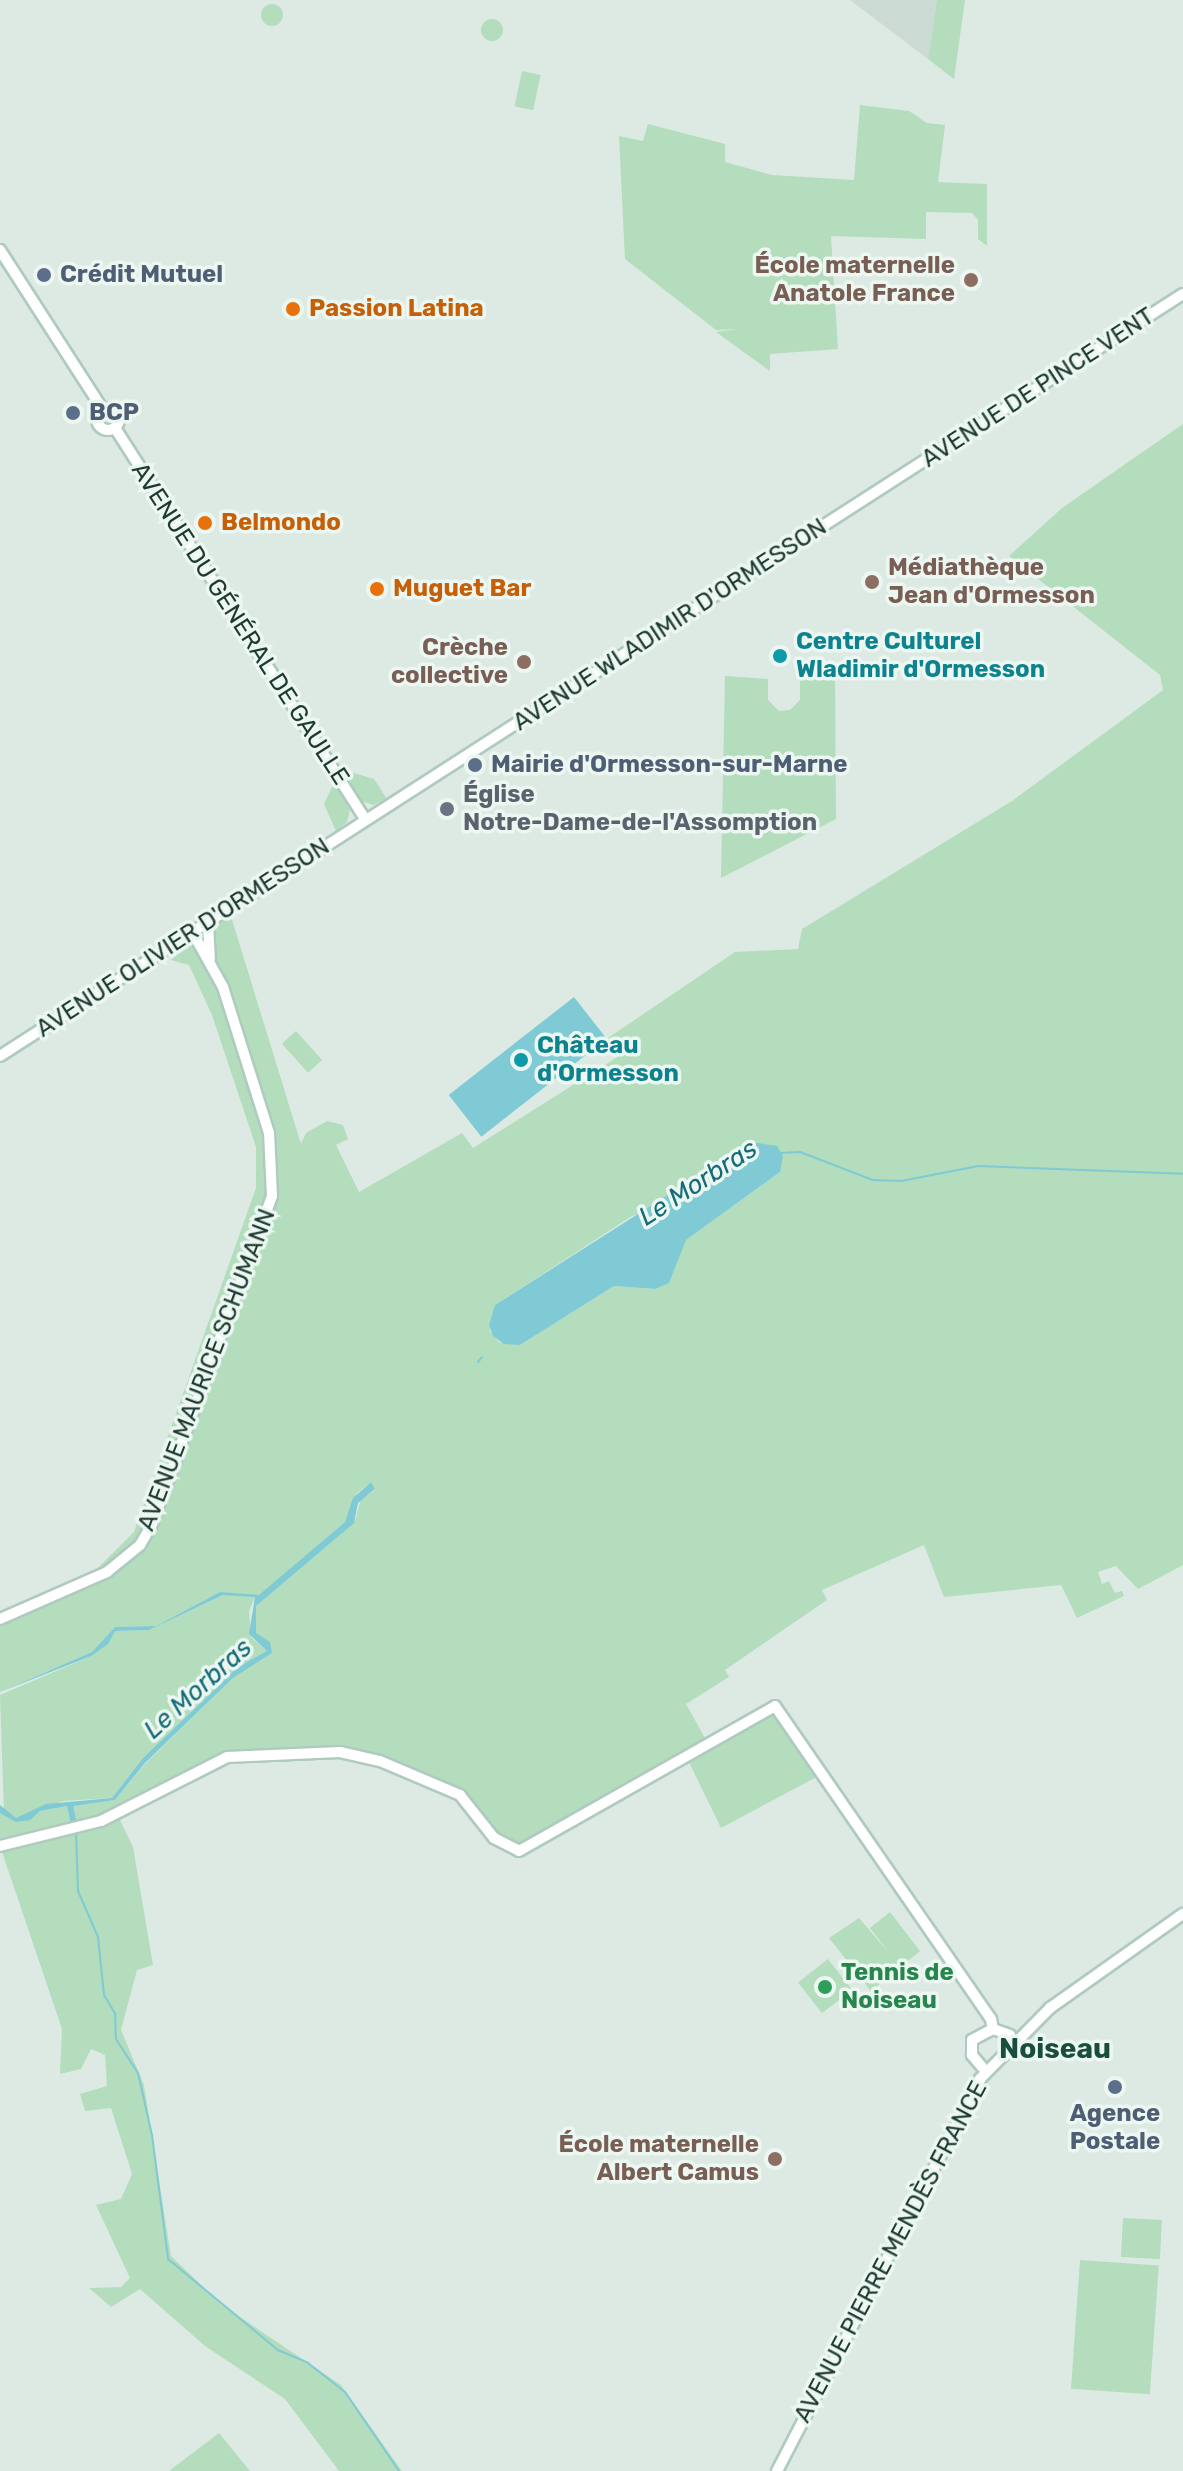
<!DOCTYPE html>
<html>
<head>
<meta charset="utf-8">
<style>
	body { margin:0 }
	#map { position:relative; width:1183px; height:2471px; overflow:hidden; background:#dceae3; font-family:Rubik,sans-serif }
	div>[style] { position:absolute }
	[style*='--x'] { left:calc(var(--x)*1px); top:calc(var(--y)*1px); width:calc(var(--w)*1px); rotate:calc(var(--a)*1deg) }
	.built>* { inset:0; background:#cbdad2 }
	.green>* { inset:0; background:#b3ddbd; transform-origin:0 0 }
	.round { border-radius:50% }
	.water>* { inset:0; background:#7fcad4; transform-origin:0 0 }
	.stream>* { height:2px; margin:-1px; padding:0 1px; transform-origin:1px; border-radius:1px; background:#7fcad4 }
	.roads { filter:drop-shadow(2px 0 #afcabf) drop-shadow(-2px 0 #afcabf) drop-shadow(0 2px #afcabf) drop-shadow(0 -2px #afcabf) }
	.secondary>* { height:10px; margin:-5px; padding:0 5px; transform-origin:5px; border-radius:5px; background:#fff }
	.secondary>.ring { margin:-5px; padding:0; box-sizing:content-box; background:none; border:10px solid #fff; border-radius:50% }
	.dots>* { width:22px; height:22px; translate:-50% -50%; box-sizing:border-box; border:4px solid #edf7f1; border-radius:50% }
	span { translate:-50% -50%; white-space:nowrap; text-align:center; line-height:1.15; -webkit-text-stroke:7px #edf7f1; paint-order:stroke }
	.education-label { font-size:24px; color:#785e54; font-weight:700 }
	.right { translate:-100% -50%; text-align:right }
	.left { translate:0 -50%; text-align:left }
	.service-label { font-size:24px; color:#4e5e75; font-weight:700 }
	.food-label { font-size:24px; color:#c56008; font-weight:700 }
	.street-label { font-size:24px; color:#1d3a31 }
	.culture-label { font-size:24px; color:#0d838f; font-weight:700 }
	.worship-label { font-size:24px; color:#5b616d; font-weight:700 }
	.leisure-label { font-size:24px; color:#27864d; font-weight:700 }
	.water-label { font-size:26px; color:#146c79; font-style:italic }
	.quarter-label { font-size:28px; color:#194d3e; font-weight:700 }
</style>
</head>
<body>
<div id="map">
	<div class="built">
		<i style="clip-path:polygon(850px 0,937px 0,928px 59px)"></i>
	</div>
	<div class="green">
		<i style="clip-path:polygon(937px 0,965px 0,954px 79px,928px 59px)"></i>
		<i class="round" style="left:261px;top:4px;width:22px;height:22px"></i>
		<i class="round" style="left:481px;top:19px;width:22px;height:22px"></i>
		<i style="left:522px;top:71px;width:19px;height:36px;rotate:12deg"></i>
		<i style="clip-path:polygon(860px 105px,909px 111px,927px 123px,945px 125px,938px 182px,987px 184px,987px 246px,978px 239px,978px 220px,972px 213px,926px 212px,926px 239px,831px 236px,838px 349px,770px 354px,770px 371px,716px 332px,737px 329px,716px 330px,625px 259px,619px 136px,643px 141px,648px 124px,725px 144px,725px 162px,772px 175px,854px 180px)"></i>
		<i style="clip-path:polygon(evenodd,1183px 424px,1183px 1565px,1138px 1589px,1116px 1566px,1098px 1572px,1102px 1584px,1109px 1581px,1115px 1593px,1122px 1591px,1124px 1596px,1077px 1618px,1061px 1585px,944px 1597px,924px 1545px,822px 1590px,827px 1600px,725px 1670px,729px 1677px,686px 1704px,710px 1747px,775px 1706px,824px 1773px,721px 1828px,688px 1760px,542px 1842px,510px 1849px,460px 1795px,356px 1754px,239px 1754px,117px 1814px,133px 1847px,153px 1965px,137px 1970px,121px 2030px,144px 2085px,171px 2256px,222px 2305px,341px 2385px,402px 2471px,339px 2471px,285px 2399px,205px 2346px,140px 2289px,111px 2307px,89px 2288px,121px 2287px,130px 2278px,96px 2205px,121px 2199px,132px 2174px,111px 2108px,85px 2111px,80px 2094px,107px 2086px,105px 2055px,91px 2049px,81px 2069px,60px 2074px,62px 2029px,0 1846px,0 1813px,23px 1821px,40px 1811px,67px 1806px,71px 1824px,72px 1806px,115px 1800px,145px 1764px,233px 1678px,272px 1653px,256px 1633px,256px 1606px,356px 1518px,360px 1501px,375px 1490px,371px 1482px,357px 1493px,345px 1522px,259px 1596px,220px 1592px,156px 1626px,115px 1627px,92px 1652px,0 1692px,0 1619px,99px 1575px,98px 1568px,134px 1532px,256px 1188px,256px 1147px,212px 1015px,189px 965px,171px 960px,229px 910px,301px 1144px,306px 1133px,327px 1121px,343px 1125px,348px 1139px,336px 1145px,359px 1192px,462px 1133px,473px 1148px,619px 1056px,608px 1038px,735px 952px,798px 949px,802px 929px,1012px 801px,1163px 690px,1160px 675px,1009px 556px,1062px 508px,1183px 424px,780px 1172px,686px 1240px,655px 1289px,614px 1286px,520px 1345px,499px 1342px,490px 1331px,495px 1305px,632px 1216px,780px 1172px)"></i>
		<i style="clip-path:polygon(725px 676px,768px 679px,768px 700px,779px 711px,790px 710px,800px 700px,800px 678px,835px 678px,836px 819px,721px 878px)"></i>
		<i style="clip-path:polygon(354px 773px,374px 779px,387px 799px,373px 805px,362px 801px,347px 776px)"></i>
		<i style="clip-path:polygon(334px 783px,350px 810px,347px 822px,336px 831px,324px 804px)"></i>
		<i style="left:296px;top:1031px;width:39px;height:19px;rotate:48deg"></i>
		<i style="clip-path:polygon(247px 1593px,255px 1597px,249px 1611px,251px 1637px,267px 1651px,239px 1666px,143px 1758px,112px 1798px,63px 1801px,16px 1818px,4px 1813px,0 1695px,91px 1656px,115px 1631px,149px 1630px,223px 1595px)"></i>
		<i style="clip-path:polygon(890px 1912px,920px 1951px,871px 1991px,829px 1938px,859px 1918px,889px 1953px,870px 1928px)"></i>
		<i style="left:828px;top:1959px;width:39px;height:38px;rotate:52deg"></i>
		<i style="left:1123px;top:2218px;width:39px;height:39px;rotate:3deg"></i>
		<i style="left:1080px;top:2260px;width:79px;height:129px;rotate:4deg"></i>
		<i style="clip-path:polygon(219px 2433px,250px 2471px,169px 2471px)"></i>
	</div>
	<div class="water">
		<i style="left:574px;top:997px;width:53px;height:159px;rotate:52deg"></i>
		<i style="clip-path:polygon(751px 1142px,777px 1146px,783px 1156px,780px 1172px,686px 1240px,669px 1283px,655px 1289px,614px 1286px,520px 1345px,504px 1344px,493px 1336px,489px 1325px,495px 1305px)"></i>
		<i style="clip-path:polygon(371px 1482px,375px 1489px,358px 1503px,354px 1523px,256px 1606px,256px 1633px,270px 1642px,272px 1653px,233px 1678px,145px 1763px,115px 1800px,73px 1806px,77px 1824px,71px 1825px,67px 1806px,40px 1811px,30px 1820px,16px 1822px,0 1813px,0 1805px,16px 1818px,46px 1804px,112px 1798px,143px 1758px,239px 1666px,267px 1651px,249px 1634px,255px 1597px,223px 1595px,149px 1630px,115px 1631px,108px 1644px,91px 1656px,0 1692px,92px 1652px,115px 1627px,156px 1626px,220px 1592px,259px 1595px,345px 1522px,353px 1498px)"></i>
	</div>
	<div class="stream">
		<i style="--x:781;--y:1153;--w:19;--a:-3"></i>
		<i style="--x:800;--y:1152;--w:78;--a:21"></i>
		<i style="--x:873;--y:1180;--w:28;--a:2"></i>
		<i style="--x:901;--y:1181;--w:79;--a:-10.9"></i>
		<i style="--x:979;--y:1166;--w:204;--a:2.2"></i>
		<i style="--x:478;--y:1362;--w:6;--a:-51"></i>
		<i style="--x:76;--y:1833;--w:58;--a:88"></i>
		<i style="--x:78;--y:1891;--w:50;--a:66.5"></i>
		<i style="--x:98;--y:1937;--w:58;--a:84.1"></i>
		<i style="--x:104;--y:1995;--w:21;--a:59"></i>
		<i style="--x:115;--y:2013;--w:26;--a:88"></i>
		<i style="--x:116;--y:2039;--w:40;--a:57.1"></i>
		<i style="--x:138;--y:2073;--w:64;--a:77.3"></i>
		<i style="--x:152;--y:2135;--w:125;--a:82.6"></i>
		<i style="--x:168;--y:2259;--w:143;--a:39.6"></i>
		<i style="--x:278;--y:2350;--w:33;--a:23"></i>
		<i style="--x:308;--y:2363;--w:47;--a:38.1"></i>
		<i style="--x:345;--y:2392;--w:96;--a:55.6"></i>
	</div>
	<div class="roads">
		<div class="secondary">
			<i style="--x:0;--y:250;--w:190;--a:57.2"></i>
			<i class="ring" style="left:97px;top:408px;width:12px;height:12px"></i>
			<i style="--x:115;--y:428;--w:464;--a:57.4"></i>
			<i style="--x:208;--y:923;--w:36;--a:87"></i>
			<i style="--x:0;--y:1056;--w:1407;--a:-32.79"></i>
			<i style="--x:0;--y:1619;--w:117;--a:-23.7"></i>
			<i style="--x:107;--y:1572;--w:43;--a:-39.3"></i>
			<i style="--x:140;--y:1545;--w:24;--a:-60"></i>
			<i style="--x:152;--y:1524;--w:349;--a:-69.9"></i>
			<i style="--x:272;--y:1196;--w:63;--a:-92.7"></i>
			<i style="--x:269;--y:1133;--w:153;--a:-107.5"></i>
			<i style="--x:223;--y:987;--w:62;--a:-119.1"></i>
			<i style="--x:0;--y:1846;--w:104;--a:-13.9"></i>
			<i style="--x:101;--y:1821;--w:141;--a:-26.9"></i>
			<i style="--x:227;--y:1757;--w:113;--a:-2.5"></i>
			<i style="--x:340;--y:1752;--w:41;--a:12.7"></i>
			<i style="--x:380;--y:1761;--w:87;--a:23"></i>
			<i style="--x:460;--y:1795;--w:55;--a:51.7"></i>
			<i style="--x:494;--y:1838;--w:28;--a:27"></i>
			<i style="--x:519;--y:1851;--w:294;--a:-29.5"></i>
			<i style="--x:775;--y:1706;--w:380;--a:55.4"></i>
			<i style="--x:991;--y:2019;--w:10;--a:79"></i>
			<i style="--x:993;--y:2029;--w:18;--a:19"></i>
			<i style="--x:982;--y:2067;--w:16;--a:-130"></i>
			<i style="--x:972;--y:2055;--w:15;--a:-90"></i>
			<i style="--x:972;--y:2040;--w:24;--a:-28"></i>
			<i style="--x:777;--y:2471;--w:441;--a:-62.6"></i>
			<i style="--x:980;--y:2079;--w:100;--a:-45.4"></i>
			<i style="--x:1050;--y:2008;--w:163;--a:-35.3"></i>
		</div>
	</div>
	<div class="dots">
		<i style="left:44px;top:275px;background:#5c6f8a"></i>
		<i style="left:971px;top:280px;background:#8d6e63"></i>
		<i style="left:293px;top:309px;background:#e8710a"></i>
		<i style="left:73px;top:413px;background:#5c6f8a"></i>
		<i style="left:205px;top:523px;background:#e8710a"></i>
		<i style="left:872px;top:582px;background:#8d6e63"></i>
		<i style="left:377px;top:589px;background:#e8710a"></i>
		<i style="left:780px;top:656px;background:#0f9aa8"></i>
		<i style="left:524px;top:662px;background:#8d6e63"></i>
		<i style="left:475px;top:765px;background:#5c6f8a"></i>
		<i style="left:447px;top:809px;background:#6b7280"></i>
		<i style="left:521px;top:1060px;background:#0f9aa8"></i>
		<i style="left:825px;top:1987px;background:#2e9e5b"></i>
		<i style="left:1115px;top:2087px;background:#5c6f8a"></i>
		<i style="left:775px;top:2159px;background:#8d6e63"></i>
	</div>
	<div class="education-label">
		<span class="right" style="left:955px;top:280px">École maternelle<br>Anatole France</span>
		<span class="left" style="left:888px;top:582px">Médiathèque<br>Jean d'Ormesson</span>
		<span class="right" style="left:508px;top:662px">Crèche<br>collective</span>
		<span class="right" style="left:759px;top:2159px">École maternelle<br>Albert Camus</span>
	</div>
	<div class="service-label">
		<span class="left" style="left:60px;top:275px">Crédit Mutuel</span>
		<span class="left" style="left:89px;top:413px">BCP</span>
		<span class="left" style="left:491px;top:765px">Mairie d'Ormesson-sur-Marne</span>
		<span style="left:1115px;top:2128px">Agence<br>Postale</span>
	</div>
	<div class="food-label">
		<span class="left" style="left:309px;top:309px">Passion Latina</span>
		<span class="left" style="left:221px;top:523px">Belmondo</span>
		<span class="left" style="left:393px;top:589px">Muguet Bar</span>
	</div>
	<div class="street-label">
		<span style="left:1038px;top:388px;rotate:-33deg">AVENUE DE PINCE VENT</span>
		<span style="left:240px;top:624px;rotate:57deg">AVENUE DU GÉNÉRAL DE GAULLE</span>
		<span style="left:670px;top:625px;rotate:-33deg">AVENUE WLADIMIR D'ORMESSON</span>
		<span style="left:183px;top:938px;rotate:-33deg">AVENUE OLIVIER D'ORMESSON</span>
		<span style="left:207px;top:1370px;rotate:-69deg">AVENUE MAURICE SCHUMANN</span>
		<span style="left:891px;top:2252px;rotate:-62deg">AVENUE PIERRE MENDÈS FRANCE</span>
	</div>
	<div class="culture-label">
		<span class="left" style="left:796px;top:656px">Centre Culturel<br>Wladimir d'Ormesson</span>
		<span class="left" style="left:537px;top:1060px">Château<br>d'Ormesson</span>
	</div>
	<div class="worship-label">
		<span class="left" style="left:463px;top:809px">Église<br>Notre-Dame-de-l'Assomption</span>
	</div>
	<div class="leisure-label">
		<span class="left" style="left:841px;top:1987px">Tennis de<br>Noiseau</span>
	</div>
	<div class="water-label">
		<span style="left:698px;top:1183px;rotate:-33deg">Le Morbras</span>
		<span style="left:198px;top:1689px;rotate:-42deg">Le Morbras</span>
	</div>
	<div class="quarter-label">
		<span style="left:1055px;top:2049px">Noiseau</span>
	</div>
</div>
</body>
</html>
